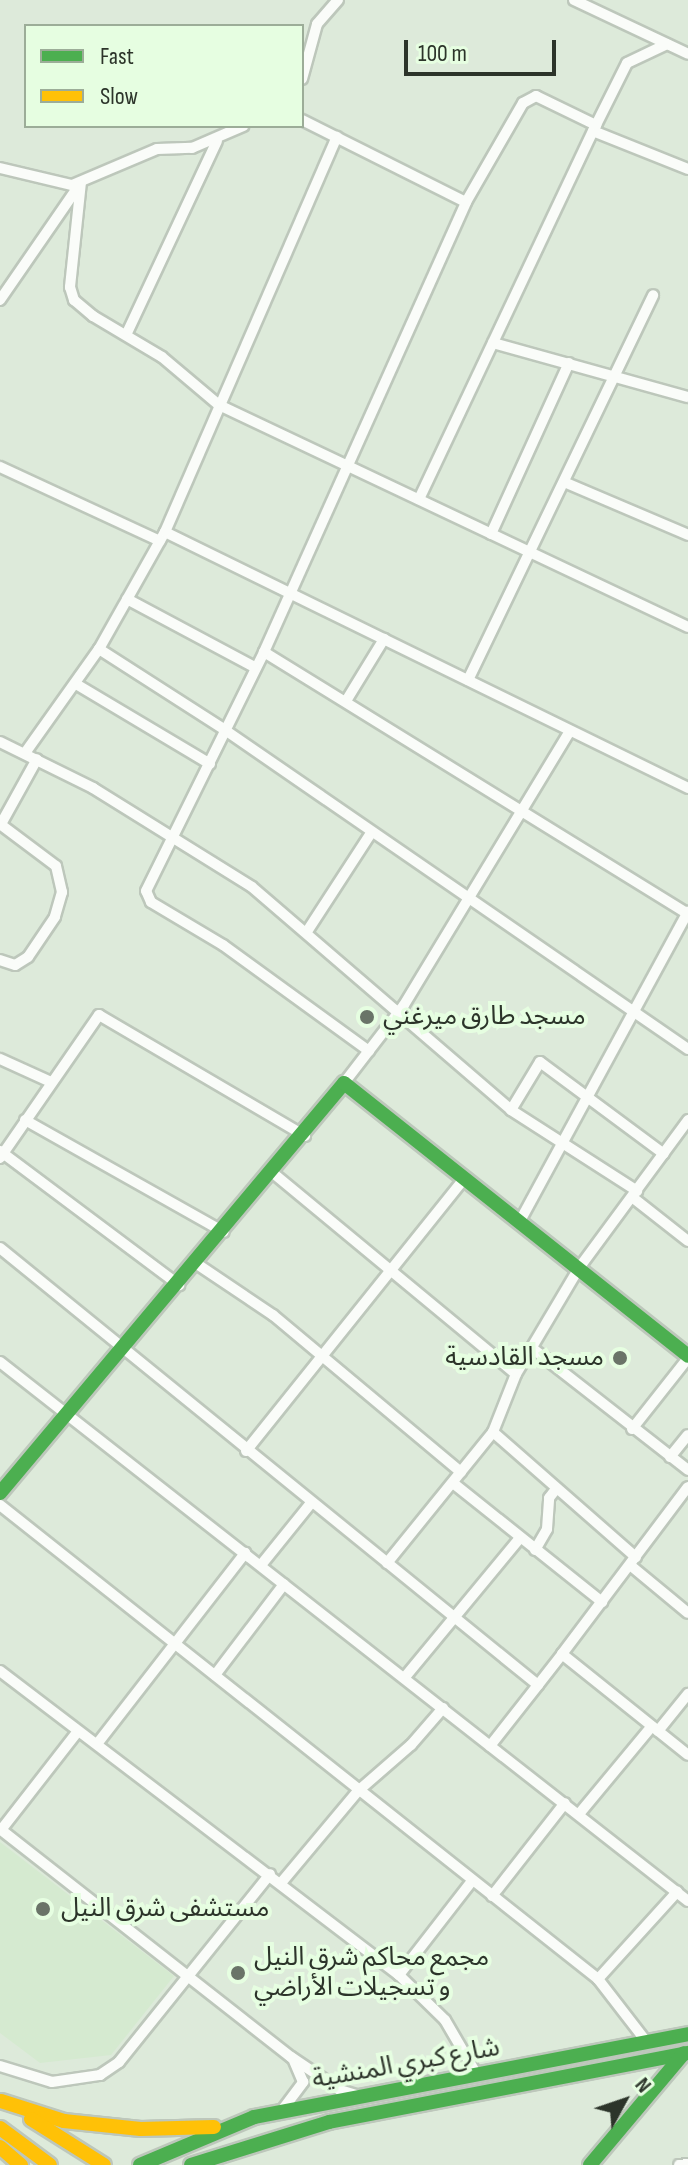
<!DOCTYPE html>
<html>
<head>
<meta charset="utf-8">
<style>
	body { margin:0 }
	#map { position:relative; width:688px; height:2165px; overflow:hidden; background:#ddeada; font-family:"Sofia Sans Condensed","Noto Sans Arabic",sans-serif }
	div>[style] { position:absolute }
	[style*='--x'] { left:calc(var(--x)*1px); top:calc(var(--y)*1px); width:calc(var(--w)*1px); rotate:calc(var(--a)*1deg) }
	.built>* { inset:0; background:#d5ead0 }
	.roads { filter:drop-shadow(2px 0 #bdc7bb) drop-shadow(-2px 0 #bdc7bb) drop-shadow(0 2px #bdc7bb) drop-shadow(0 -2px #bdc7bb) }
	.street>* { height:10px; margin:-5px; padding:0 5px; transform-origin:5px; border-radius:5px; background:#fafcf9 }
	.fast>* { height:14px; margin:-7px; padding:0 7px; transform-origin:7px; border-radius:7px; background:#4caf50 }
	.slow>* { height:14px; margin:-7px; padding:0 7px; transform-origin:7px; border-radius:7px; background:#ffc107 }
	.dots>* { width:22px; height:22px; translate:-50% -50%; box-sizing:border-box; border:4px solid #e6fee1; border-radius:50% }
	span { translate:-50% -50%; white-space:nowrap; text-align:center; line-height:1.15; -webkit-text-stroke:8px #e6fee1; paint-order:stroke }
	.poi-label { font-size:26px; color:#2c342a }
	.left { translate:0 -50%; text-align:left }
	.right { translate:-100% -50%; text-align:right }
	.street-label { font-size:26px; color:#2c342a }
	.legend { position:absolute; left:24px; top:24px; width:280px; height:104px; box-sizing:border-box; background:#e6fee1; border:2px solid #9cad98; margin:0; padding:10px 14px; list-style:none; font-size:24px; color:#2c342a }
	.legend li { display:flex; align-items:center; gap:16px; height:40px }
	.legend b { width:40px; border:2px solid #9cad98 }
	.north { position:absolute; left:584px; top:2061px; width:80px; height:80px; -webkit-text-stroke:6px #e6fee1; paint-order:stroke; rotate:50deg; font-size:22px; font-weight:700; line-height:32px; text-align:center; color:#2c342a }
	.north::after { content:''; display:block; margin:auto; width:28px; height:36px; background:#2c342a; clip-path:polygon(50% 0,100% 100%,50% 72%,0 100%) }
	.scale { position:absolute; left:404px; top:40px; width:152px; height:36px; box-sizing:border-box; border:4px solid #2c342a; border-top:0; padding-left:10px; font-size:24px; line-height:28px; white-space:nowrap; color:#2c342a; -webkit-text-stroke:6px #e6fee1; paint-order:stroke }
</style>
</head>
<body>
<div id="map">
	<div class="built">
		<i style="clip-path:polygon(0 1842px,174px 1976px,111px 2055px,40px 2063px,0 2033px)"></i>
	</div>
	<div class="roads">
		<div class="street">
			<i style="--x:574;--y:0;--w:126;--a:25.3"></i>
			<i style="--x:302;--y:79;--w:57;--a:-74.7"></i>
			<i style="--x:317;--y:24;--w:32;--a:-49"></i>
			<i style="--x:302;--y:120;--w:183;--a:26.6"></i>
			<i style="--x:593;--y:131;--w:102;--a:21.8"></i>
			<i style="--x:0;--y:168;--w:74;--a:13.3"></i>
			<i style="--x:72;--y:185;--w:92;--a:-23"></i>
			<i style="--x:157;--y:149;--w:35;--a:-2"></i>
			<i style="--x:192;--y:148;--w:56;--a:-23.3"></i>
			<i style="--x:81;--y:182;--w:106;--a:96"></i>
			<i style="--x:70;--y:287;--w:14;--a:73"></i>
			<i style="--x:74;--y:300;--w:25;--a:40"></i>
			<i style="--x:93;--y:316;--w:80;--a:30.7"></i>
			<i style="--x:162;--y:357;--w:75;--a:40.1"></i>
			<i style="--x:219;--y:405;--w:519;--a:25.33"></i>
			<i style="--x:0;--y:300;--w:141;--a:-55.4"></i>
			<i style="--x:127;--y:333;--w:212;--a:-64.9"></i>
			<i style="--x:493;--y:343;--w:202;--a:15.5"></i>
			<i style="--x:0;--y:467;--w:176;--a:24.8"></i>
			<i style="--x:564;--y:482;--w:135;--a:23.1"></i>
			<i style="--x:419;--y:499;--w:414;--a:-64.7"></i>
			<i style="--x:165;--y:532;--w:582;--a:26.08"></i>
			<i style="--x:491;--y:534;--w:188;--a:-65.5"></i>
			<i style="--x:127;--y:599;--w:146;--a:28.1"></i>
			<i style="--x:99;--y:649;--w:150;--a:32.7"></i>
			<i style="--x:225;--y:730;--w:562;--a:34.57"></i>
			<i style="--x:264;--y:652;--w:498;--a:31.7"></i>
			<i style="--x:468;--y:680;--w:427;--a:-64.3"></i>
			<i style="--x:76;--y:684;--w:156;--a:30.8"></i>
			<i style="--x:346;--y:701;--w:73;--a:-58.5"></i>
			<i style="--x:0;--y:742;--w:104;--a:26.3"></i>
			<i style="--x:93;--y:788;--w:187;--a:31.9"></i>
			<i style="--x:252;--y:887;--w:342;--a:40.7"></i>
			<i style="--x:511;--y:1110;--w:150;--a:32.7"></i>
			<i style="--x:25;--y:753;--w:128;--a:-54.6"></i>
			<i style="--x:99;--y:649;--w:134;--a:-60.6"></i>
			<i style="--x:165;--y:532;--w:431;--a:-66.5"></i>
			<i style="--x:0;--y:824;--w:70;--a:36.9"></i>
			<i style="--x:56;--y:866;--w:27;--a:77"></i>
			<i style="--x:62;--y:892;--w:26;--a:106"></i>
			<i style="--x:55;--y:917;--w:48;--a:124"></i>
			<i style="--x:28;--y:957;--w:15;--a:148"></i>
			<i style="--x:15;--y:965;--w:16;--a:-162"></i>
			<i style="--x:1;--y:824;--w:74;--a:-61"></i>
			<i style="--x:308;--y:930;--w:116;--a:-57"></i>
			<i style="--x:369;--y:1051;--w:180;--a:-144"></i>
			<i style="--x:223;--y:945;--w:84;--a:-149.2"></i>
			<i style="--x:151;--y:902;--w:12;--a:-114"></i>
			<i style="--x:146;--y:891;--w:267;--a:-63.7"></i>
			<i style="--x:264;--y:652;--w:493;--a:-65.8"></i>
			<i style="--x:466;--y:202;--w:114;--a:-60.1"></i>
			<i style="--x:523;--y:103;--w:15;--a:-28"></i>
			<i style="--x:536;--y:96;--w:67;--a:25.8"></i>
			<i style="--x:596;--y:125;--w:69;--a:-63.4"></i>
			<i style="--x:627;--y:63;--w:44;--a:-25.4"></i>
			<i style="--x:0;--y:1059;--w:56;--a:24.3"></i>
			<i style="--x:344;--y:1083;--w:98;--a:-52.4"></i>
			<i style="--x:404;--y:1005;--w:320;--a:-58.8"></i>
			<i style="--x:511;--y:1110;--w:56;--a:-58.9"></i>
			<i style="--x:540;--y:1062;--w:154;--a:36.6"></i>
			<i style="--x:25;--y:1120;--w:228;--a:29.4"></i>
			<i style="--x:0;--y:1151;--w:224;--a:36.8"></i>
			<i style="--x:0;--y:1158;--w:174;--a:-55.3"></i>
			<i style="--x:99;--y:1015;--w:239;--a:30.4"></i>
			<i style="--x:273;--y:1173;--w:315;--a:39.6"></i>
			<i style="--x:632;--y:1197;--w:71;--a:38.2"></i>
			<i style="--x:520;--y:1221;--w:352;--a:-61.5"></i>
			<i style="--x:0;--y:1248;--w:693;--a:39.09"></i>
			<i style="--x:538;--y:1685;--w:39;--a:-52"></i>
			<i style="--x:562;--y:1654;--w:161;--a:38.7"></i>
			<i style="--x:197;--y:1264;--w:92;--a:33.9"></i>
			<i style="--x:273;--y:1315;--w:245;--a:39.9"></i>
			<i style="--x:532;--y:1348;--w:198;--a:38"></i>
			<i style="--x:0;--y:1362;--w:874;--a:38.08"></i>
			<i style="--x:632;--y:1429;--w:90;--a:-51.7"></i>
			<i style="--x:493;--y:1432;--w:190;--a:41.2"></i>
			<i style="--x:246;--y:1451;--w:350;--a:-51.3"></i>
			<i style="--x:670;--y:1457;--w:28;--a:-51"></i>
			<i style="--x:453;--y:1483;--w:191;--a:38.6"></i>
			<i style="--x:0;--y:1505;--w:763;--a:38.4"></i>
			<i style="--x:598;--y:1979;--w:78;--a:52.3"></i>
			<i style="--x:535;--y:1550;--w:24;--a:-60"></i>
			<i style="--x:547;--y:1529;--w:31;--a:-86"></i>
			<i style="--x:549;--y:1498;--w:11;--a:-52"></i>
			<i style="--x:387;--y:1563;--w:169;--a:-51"></i>
			<i style="--x:493;--y:1432;--w:62;--a:-68.4"></i>
			<i style="--x:516;--y:1374;--w:123;--a:-59.3"></i>
			<i style="--x:579;--y:1268;--w:184;--a:-53.6"></i>
			<i style="--x:261;--y:1565;--w:80;--a:-51.1"></i>
			<i style="--x:630;--y:1565;--w:75;--a:39.6"></i>
			<i style="--x:562;--y:1654;--w:209;--a:-53"></i>
			<i style="--x:0;--y:1671;--w:502;--a:37.3"></i>
			<i style="--x:399;--y:1975;--w:64;--a:44.4"></i>
			<i style="--x:445;--y:2020;--w:64;--a:59.8"></i>
			<i style="--x:215;--y:1675;--w:114;--a:-52.8"></i>
			<i style="--x:405;--y:1677;--w:180;--a:-50.4"></i>
			<i style="--x:658;--y:1731;--w:48;--a:-51"></i>
			<i style="--x:97;--y:1744;--w:242;--a:-52.2"></i>
			<i style="--x:490;--y:1746;--w:78;--a:-51.8"></i>
			<i style="--x:579;--y:1814;--w:114;--a:-50.3"></i>
			<i style="--x:0;--y:1829;--w:370;--a:38.1"></i>
			<i style="--x:291;--y:2057;--w:59;--a:34"></i>
			<i style="--x:340;--y:2090;--w:17;--a:17"></i>
			<i style="--x:1;--y:1830;--w:125;--a:-52.1"></i>
			<i style="--x:281;--y:1883;--w:120;--a:-50.1"></i>
			<i style="--x:358;--y:1791;--w:70;--a:-41"></i>
			<i style="--x:411;--y:1745;--w:49;--a:-49.1"></i>
			<i style="--x:492;--y:1896;--w:118;--a:-51.9"></i>
			<i style="--x:399;--y:1975;--w:119;--a:-52.2"></i>
			<i style="--x:598;--y:1979;--w:118;--a:-47.8"></i>
			<i style="--x:0;--y:2066;--w:54;--a:17.1"></i>
			<i style="--x:52;--y:2082;--w:49;--a:-8.3"></i>
			<i style="--x:100;--y:2075;--w:23;--a:-34"></i>
			<i style="--x:119;--y:2062;--w:241;--a:-51.2"></i>
			<i style="--x:283;--y:2109;--w:34;--a:-53"></i>
			<i style="--x:303;--y:2082;--w:25;--a:-113"></i>
			<i style="--x:679;--y:2165;--w:9;--a:-6"></i>
		</div>
		<div class="fast">
			<i style="--x:0;--y:1493;--w:535;--a:-50"></i>
			<i style="--x:344;--y:1083;--w:439;--a:38.4"></i>
			<i style="--x:140;--y:2165;--w:124;--a:-22.8"></i>
			<i style="--x:254;--y:2117;--w:442;--a:-10.8"></i>
			<i style="--x:191;--y:2165;--w:145;--a:-17.3"></i>
			<i style="--x:329;--y:2122;--w:366;--a:-10.9"></i>
			<i style="--x:590;--y:2165;--w:146;--a:-50"></i>
		</div>
		<div class="slow">
			<i style="--x:1;--y:2101;--w:66;--a:17.6"></i>
			<i style="--x:64;--y:2121;--w:77;--a:5.9"></i>
			<i style="--x:141;--y:2129;--w:73;--a:-1.6"></i>
			<i style="--x:31;--y:2119;--w:86;--a:32.2"></i>
			<i style="--x:0;--y:2128;--w:62;--a:36.5"></i>
			<i style="--x:0;--y:2147;--w:28;--a:41"></i>
		</div>
	</div>
	<div class="dots">
		<i style="left:367px;top:1017px;background:#6a7468"></i>
		<i style="left:620px;top:1358px;background:#6a7468"></i>
		<i style="left:43px;top:1909px;background:#6a7468"></i>
		<i style="left:238px;top:1973px;background:#6a7468"></i>
	</div>
	<div class="poi-label">
		<span class="left" style="left:383px;top:1017px">مسجد طارق ميرغني</span>
		<span class="right" style="left:604px;top:1358px">مسجد القادسية</span>
		<span class="left" style="left:61px;top:1909px">مستشفى شرق النيل</span>
		<span class="left" style="left:254px;top:1973px">مجمع محاكم شرق النيل<br>و تسجيلات الأراضي</span>
	</div>
	<div class="street-label">
		<span style="left:406px;top:2064px;rotate:-10deg">شارع كبري المنشية</span>
	</div>
	<ul class="legend">
	<li><b style="height:10px;background:#4caf50"></b>Fast</li>
	<li><b style="height:10px;background:#ffc107"></b>Slow</li>
	</ul>
	<div class="north">N</div>
	<div class="scale">100 m</div>
</div>
</body>
</html>
